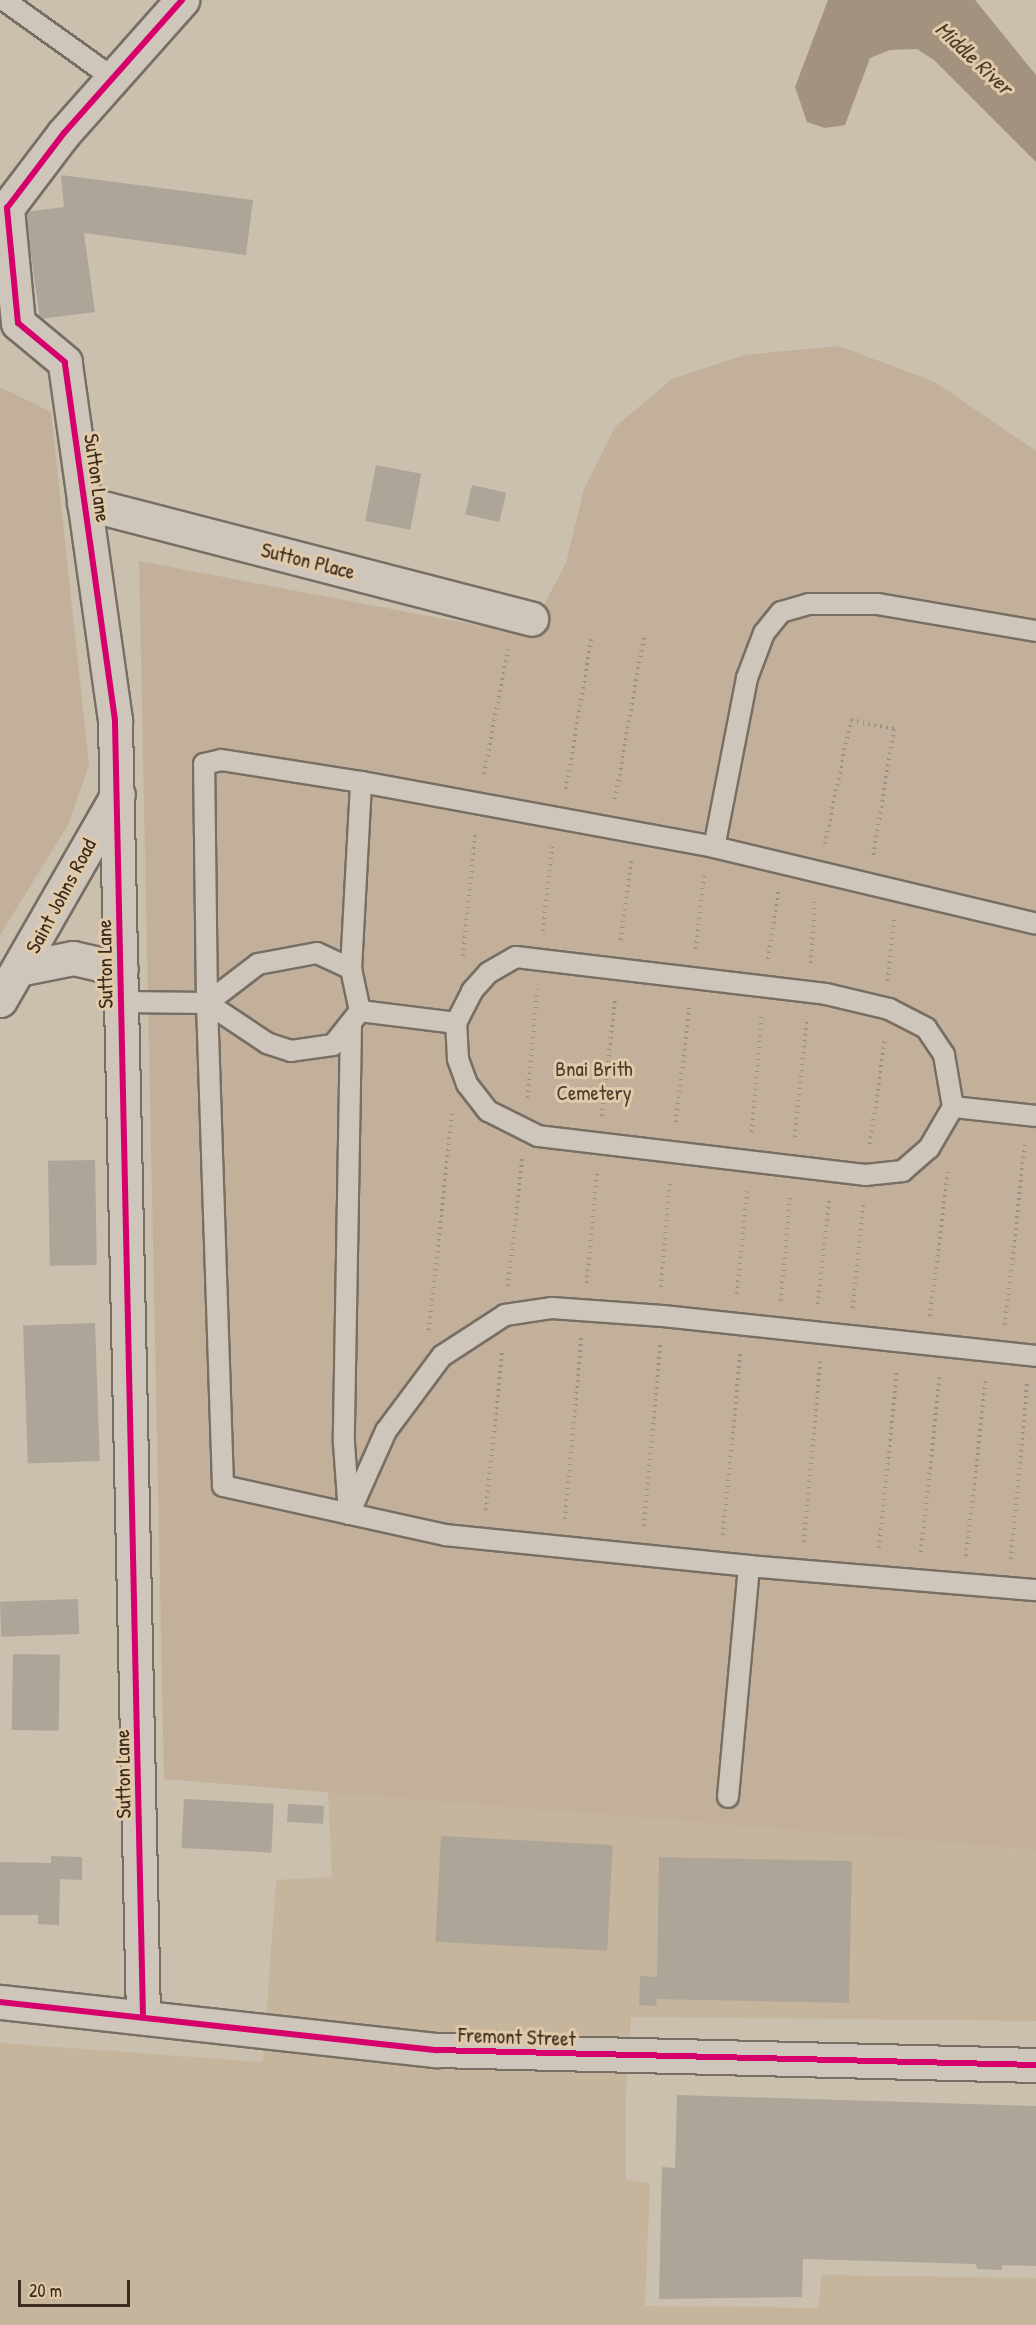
<!DOCTYPE html>
<html>
<head>
<meta charset="utf-8">
<style>
	body { margin:0 }
	#map { position:relative; width:1036px; height:2325px; overflow:hidden; background:#cbbfae; font-family:"Patrick Hand",sans-serif }
	div>[style] { position:absolute }
	[style*='--x'] { left:calc(var(--x)*1px); top:calc(var(--y)*1px); width:calc(var(--w)*1px); rotate:calc(var(--a)*1deg) }
	.built>* { inset:0; background:#c6b59d }
	.green>* { inset:0; background:#c2b09a }
	.water>* { inset:0; background:#a3927d }
	.building>* { inset:0; background:#aea599; transform-origin:0 0 }
	.path>* { height:4px; margin-top:-2px; transform-origin:0; background:repeating-linear-gradient(90deg,#999188 0 1.5px,transparent 0 6px) }
	.roads { filter:drop-shadow(2px 0 #776e64) drop-shadow(-2px 0 #776e64) drop-shadow(0 2px #776e64) drop-shadow(0 -2px #776e64) }
	.service>* { height:20px; margin:-10px; padding:0 10px; transform-origin:10px; border-radius:10px; background:#cec6ba }
	.minor>* { height:33px; margin:-16.5px; padding:0 16.5px; transform-origin:16.5px; border-radius:16.5px; background:#cec6ba }
	.tertiary>* { height:33px; margin:-16.5px; padding:0 16.5px; transform-origin:16.5px; border-radius:16.5px; background:#cec6ba }
	.cycleway>* { height:6px; margin:-3px; padding:0 3px; transform-origin:3px; border-radius:3px; background:#d6006c }
	span { translate:-50% -50%; white-space:nowrap; text-align:center; line-height:1.15; -webkit-text-stroke:6px #e1caaa; paint-order:stroke }
	.street-label { font-size:21px; color:#3b2a1e }
	.park-label { font-size:21px; color:#4e3c2e }
	.water-label { font-size:22px; color:#4c3b2d; font-style:italic }
	.scale { position:absolute; left:18px; top:2280px; width:112px; height:27px; box-sizing:border-box; border:3px solid #3b2a1e; border-top:0; padding-left:8px; font-size:18px; line-height:21px; white-space:nowrap; color:#3b2a1e; -webkit-text-stroke:4px #e1caaa; paint-order:stroke }
</style>
</head>
<body>
<div id="map">
	<div class="built">
		<i style="clip-path:polygon(328px 1792px,1036px 1850px,1036px 2021px,631px 2017px,626px 2092px,626px 2180px,650px 2183px,645px 2306px,819px 2308px,821px 2275px,1036px 2278px,1036px 2325px,0 2325px,0 2043px,263px 2062px,276px 1880px,332px 1877px)"></i>
	</div>
	<div class="green">
		<i style="clip-path:polygon(839px 346px,935px 382px,1036px 451px,1036px 1850px,164px 1779px,139px 561px,528px 635px,566px 563px,584px 489px,615px 427px,672px 379px,745px 355px)"></i>
		<i style="clip-path:polygon(0 387px,51px 412px,89px 765px,68px 825px,0 935px)"></i>
	</div>
	<div class="water">
		<i style="clip-path:polygon(828px 0,975px 0,1036px 75px,1036px 162px,934px 60px,917px 49px,890px 50px,870px 58px,845px 125px,825px 128px,807px 122px,795px 87px)"></i>
	</div>
	<div class="building">
		<i style="clip-path:polygon(61px 175px,253px 200px,246px 255px,84px 233px,95px 312px,40px 319px,25px 212px,64px 207px)"></i>
		<i style="left:376px;top:465px;width:46px;height:57px;rotate:11deg"></i>
		<i style="left:472px;top:485px;width:35px;height:30px;rotate:13deg"></i>
		<i style="left:95px;top:1160px;width:105px;height:47px;rotate:89deg"></i>
		<i style="left:95px;top:1323px;width:138px;height:72px;rotate:88deg"></i>
		<i style="left:78px;top:1599px;width:35px;height:78px;rotate:88deg"></i>
		<i style="left:13px;top:1654px;width:47px;height:76px;rotate:1deg"></i>
		<i style="left:184px;top:1799px;width:90px;height:49px;rotate:3deg"></i>
		<i style="left:288px;top:1804px;width:36px;height:18px;rotate:3deg"></i>
		<i style="left:441px;top:1836px;width:172px;height:106px;rotate:3deg"></i>
		<i style="clip-path:polygon(51px 1856px,82px 1857px,82px 1880px,60px 1879px,59px 1925px,38px 1924px,38px 1915px,0 1915px,0 1862px,51px 1863px)"></i>
		<i style="clip-path:polygon(659px 1857px,852px 1861px,849px 2003px,656px 1999px,657px 2006px,639px 2005px,640px 1976px,657px 1977px)"></i>
		<i style="clip-path:polygon(677px 2095px,1036px 2106px,1036px 2266px,1002px 2265px,1002px 2270px,977px 2269px,976px 2264px,803px 2259px,802px 2297px,659px 2299px,662px 2167px,675px 2168px)"></i>
	</div>
	<div class="path">
		<i style="--x:484;--y:774;--w:127;--a:-79.1"></i>
		<i style="--x:566;--y:789;--w:156;--a:-80.4"></i>
		<i style="--x:615;--y:799;--w:165;--a:-79.9"></i>
		<i style="--x:825;--y:844;--w:127;--a:-78.2"></i>
		<i style="--x:851;--y:720;--w:44;--a:11.8"></i>
		<i style="--x:894;--y:729;--w:130;--a:99.3"></i>
		<i style="--x:543;--y:931;--w:85;--a:-84"></i>
		<i style="--x:621;--y:940;--w:80;--a:-82.8"></i>
		<i style="--x:696;--y:949;--w:76;--a:-84"></i>
		<i style="--x:463;--y:956;--w:125;--a:-84.5"></i>
		<i style="--x:768;--y:959;--w:68;--a:-81.5"></i>
		<i style="--x:811;--y:963;--w:61;--a:-86.2"></i>
		<i style="--x:888;--y:981;--w:62;--a:-84.5"></i>
		<i style="--x:528;--y:1098;--w:109;--a:-85.3"></i>
		<i style="--x:602;--y:1116;--w:119;--a:-83.7"></i>
		<i style="--x:676;--y:1122;--w:115;--a:-83.5"></i>
		<i style="--x:752;--y:1132;--w:118;--a:-85.2"></i>
		<i style="--x:795;--y:1137;--w:116;--a:-84.5"></i>
		<i style="--x:870;--y:1144;--w:106;--a:-81.9"></i>
		<i style="--x:587;--y:1283;--w:112;--a:-84.9"></i>
		<i style="--x:508;--y:1286;--w:128;--a:-83.7"></i>
		<i style="--x:661;--y:1287;--w:107;--a:-85.2"></i>
		<i style="--x:737;--y:1294;--w:103;--a:-84.5"></i>
		<i style="--x:781;--y:1301;--w:106;--a:-85.1"></i>
		<i style="--x:818;--y:1304;--w:107;--a:-84.1"></i>
		<i style="--x:853;--y:1308;--w:106;--a:-84.6"></i>
		<i style="--x:930;--y:1316;--w:145;--a:-82.9"></i>
		<i style="--x:1005;--y:1325;--w:181;--a:-83.7"></i>
		<i style="--x:429;--y:1330;--w:218;--a:-83.9"></i>
		<i style="--x:486;--y:1510;--w:158;--a:-84.2"></i>
		<i style="--x:565;--y:1519;--w:182;--a:-84.9"></i>
		<i style="--x:644;--y:1526;--w:182;--a:-84.9"></i>
		<i style="--x:723;--y:1535;--w:182;--a:-84.6"></i>
		<i style="--x:804;--y:1542;--w:181;--a:-84.9"></i>
		<i style="--x:879;--y:1548;--w:178;--a:-84.2"></i>
		<i style="--x:921;--y:1552;--w:178;--a:-83.9"></i>
		<i style="--x:966;--y:1556;--w:179;--a:-83.6"></i>
		<i style="--x:1011;--y:1559;--w:176;--a:-84.8"></i>
	</div>
	<div class="roads">
		<div class="service">
			<i style="--x:4;--y:0;--w:134;--a:35.6"></i>
			<i style="--x:1036;--y:631;--w:160;--a:-170.3"></i>
			<i style="--x:878;--y:604;--w:69;--a:180"></i>
			<i style="--x:809;--y:604;--w:29;--a:164"></i>
			<i style="--x:781;--y:612;--w:27;--a:129"></i>
			<i style="--x:764;--y:633;--w:48;--a:110.7"></i>
			<i style="--x:747;--y:678;--w:172;--a:101"></i>
			<i style="--x:714;--y:847;--w:331;--a:13.4"></i>
			<i style="--x:516;--y:957;--w:312;--a:6.8"></i>
			<i style="--x:826;--y:994;--w:65;--a:13.4"></i>
			<i style="--x:889;--y:1009;--w:42;--a:27.2"></i>
			<i style="--x:926;--y:1028;--w:32;--a:56"></i>
			<i style="--x:944;--y:1055;--w:53;--a:80.2"></i>
			<i style="--x:953;--y:1107;--w:48;--a:120.3"></i>
			<i style="--x:929;--y:1148;--w:35;--a:139"></i>
			<i style="--x:903;--y:1171;--w:38;--a:174"></i>
			<i style="--x:865;--y:1175;--w:329;--a:-173.2"></i>
			<i style="--x:538;--y:1136;--w:56;--a:-153.4"></i>
			<i style="--x:488;--y:1111;--w:34;--a:-128"></i>
			<i style="--x:467;--y:1084;--w:27;--a:-110"></i>
			<i style="--x:458;--y:1059;--w:36;--a:-93"></i>
			<i style="--x:456;--y:1023;--w:36;--a:-63"></i>
			<i style="--x:472;--y:991;--w:24;--a:-48"></i>
			<i style="--x:488;--y:973;--w:32;--a:-30"></i>
			<i style="--x:351;--y:969;--w:187;--a:-86.9"></i>
			<i style="--x:122;--y:1002;--w:85;--a:0.7"></i>
			<i style="--x:207;--y:1003;--w:483;--a:88.1"></i>
			<i style="--x:223;--y:1486;--w:227;--a:12.4"></i>
			<i style="--x:445;--y:1535;--w:306;--a:5.8"></i>
			<i style="--x:207;--y:1003;--w:64;--a:-37.4"></i>
			<i style="--x:258;--y:964;--w:60;--a:-10.6"></i>
			<i style="--x:317;--y:953;--w:38;--a:25"></i>
			<i style="--x:351;--y:969;--w:43;--a:77.9"></i>
			<i style="--x:360;--y:1011;--w:43;--a:128.5"></i>
			<i style="--x:333;--y:1045;--w:42;--a:171.9"></i>
			<i style="--x:291;--y:1051;--w:25;--a:-162"></i>
			<i style="--x:267;--y:1043;--w:72;--a:-146.3"></i>
			<i style="--x:207;--y:1003;--w:239;--a:-90.7"></i>
			<i style="--x:204;--y:764;--w:17;--a:-13"></i>
			<i style="--x:221;--y:760;--w:142;--a:8.9"></i>
			<i style="--x:361;--y:782;--w:359;--a:10.4"></i>
			<i style="--x:360;--y:1011;--w:97;--a:7.1"></i>
			<i style="--x:351;--y:1025;--w:418;--a:91"></i>
			<i style="--x:344;--y:1443;--w:71;--a:86"></i>
			<i style="--x:349;--y:1514;--w:91;--a:-66"></i>
			<i style="--x:386;--y:1431;--w:94;--a:-53.3"></i>
			<i style="--x:442;--y:1356;--w:75;--a:-33.1"></i>
			<i style="--x:505;--y:1315;--w:48;--a:-8.5"></i>
			<i style="--x:552;--y:1308;--w:111;--a:4.1"></i>
			<i style="--x:663;--y:1316;--w:375;--a:6.1"></i>
			<i style="--x:953;--y:1107;--w:83;--a:6.2"></i>
			<i style="--x:728;--y:1797;--w:232;--a:-84.8"></i>
			<i style="--x:749;--y:1566;--w:288;--a:4.8"></i>
		</div>
		<div class="minor">
			<i style="--x:84;--y:503;--w:462;--a:14.5"></i>
			<i style="--x:23;--y:968;--w:51;--a:-11.3"></i>
			<i style="--x:73;--y:958;--w:49;--a:12.9"></i>
			<i style="--x:0;--y:1000;--w:237;--a:-60.2"></i>
			<i style="--x:143;--y:2017;--w:1297;--a:-91.24"></i>
			<i style="--x:115;--y:720;--w:361;--a:-98"></i>
			<i style="--x:65;--y:362;--w:61;--a:-140.3"></i>
			<i style="--x:18;--y:323;--w:116;--a:-95.5"></i>
			<i style="--x:7;--y:208;--w:94;--a:-52.8"></i>
			<i style="--x:64;--y:133;--w:178;--a:-48.4"></i>
		</div>
		<div class="tertiary">
			<i style="--x:0;--y:2002;--w:439;--a:6.3"></i>
			<i style="--x:436;--y:2050;--w:600;--a:1.43"></i>
		</div>
	</div>
	<div class="cycleway">
		<i style="--x:0;--y:2002;--w:439;--a:6.3"></i>
		<i style="--x:436;--y:2050;--w:600;--a:1.43"></i>
		<i style="--x:143;--y:2017;--w:1297;--a:-91.24"></i>
		<i style="--x:115;--y:720;--w:361;--a:-98"></i>
		<i style="--x:65;--y:362;--w:61;--a:-140.3"></i>
		<i style="--x:18;--y:323;--w:116;--a:-95.5"></i>
		<i style="--x:7;--y:208;--w:94;--a:-52.8"></i>
		<i style="--x:64;--y:133;--w:178;--a:-48.4"></i>
	</div>
	<div class="street-label">
		<span style="left:97px;top:478px;rotate:82deg">Sutton Lane</span>
		<span style="left:308px;top:561px;rotate:14deg">Sutton Place</span>
		<span style="left:61px;top:896px;rotate:-62deg">Saint Johns Road</span>
		<span style="left:105px;top:964px;rotate:-91deg">Sutton Lane</span>
		<span style="left:123px;top:1774px;rotate:-91deg">Sutton Lane</span>
		<span style="left:517px;top:2037px;rotate:2deg">Fremont Street</span>
	</div>
	<div class="park-label">
		<span style="left:594px;top:1081px">Bnai Brith<br>Cemetery</span>
	</div>
	<div class="water-label">
		<span style="left:974px;top:58px;rotate:43deg">Middle River</span>
	</div>
	<div class="scale">20 m</div>
</div>
</body>
</html>
